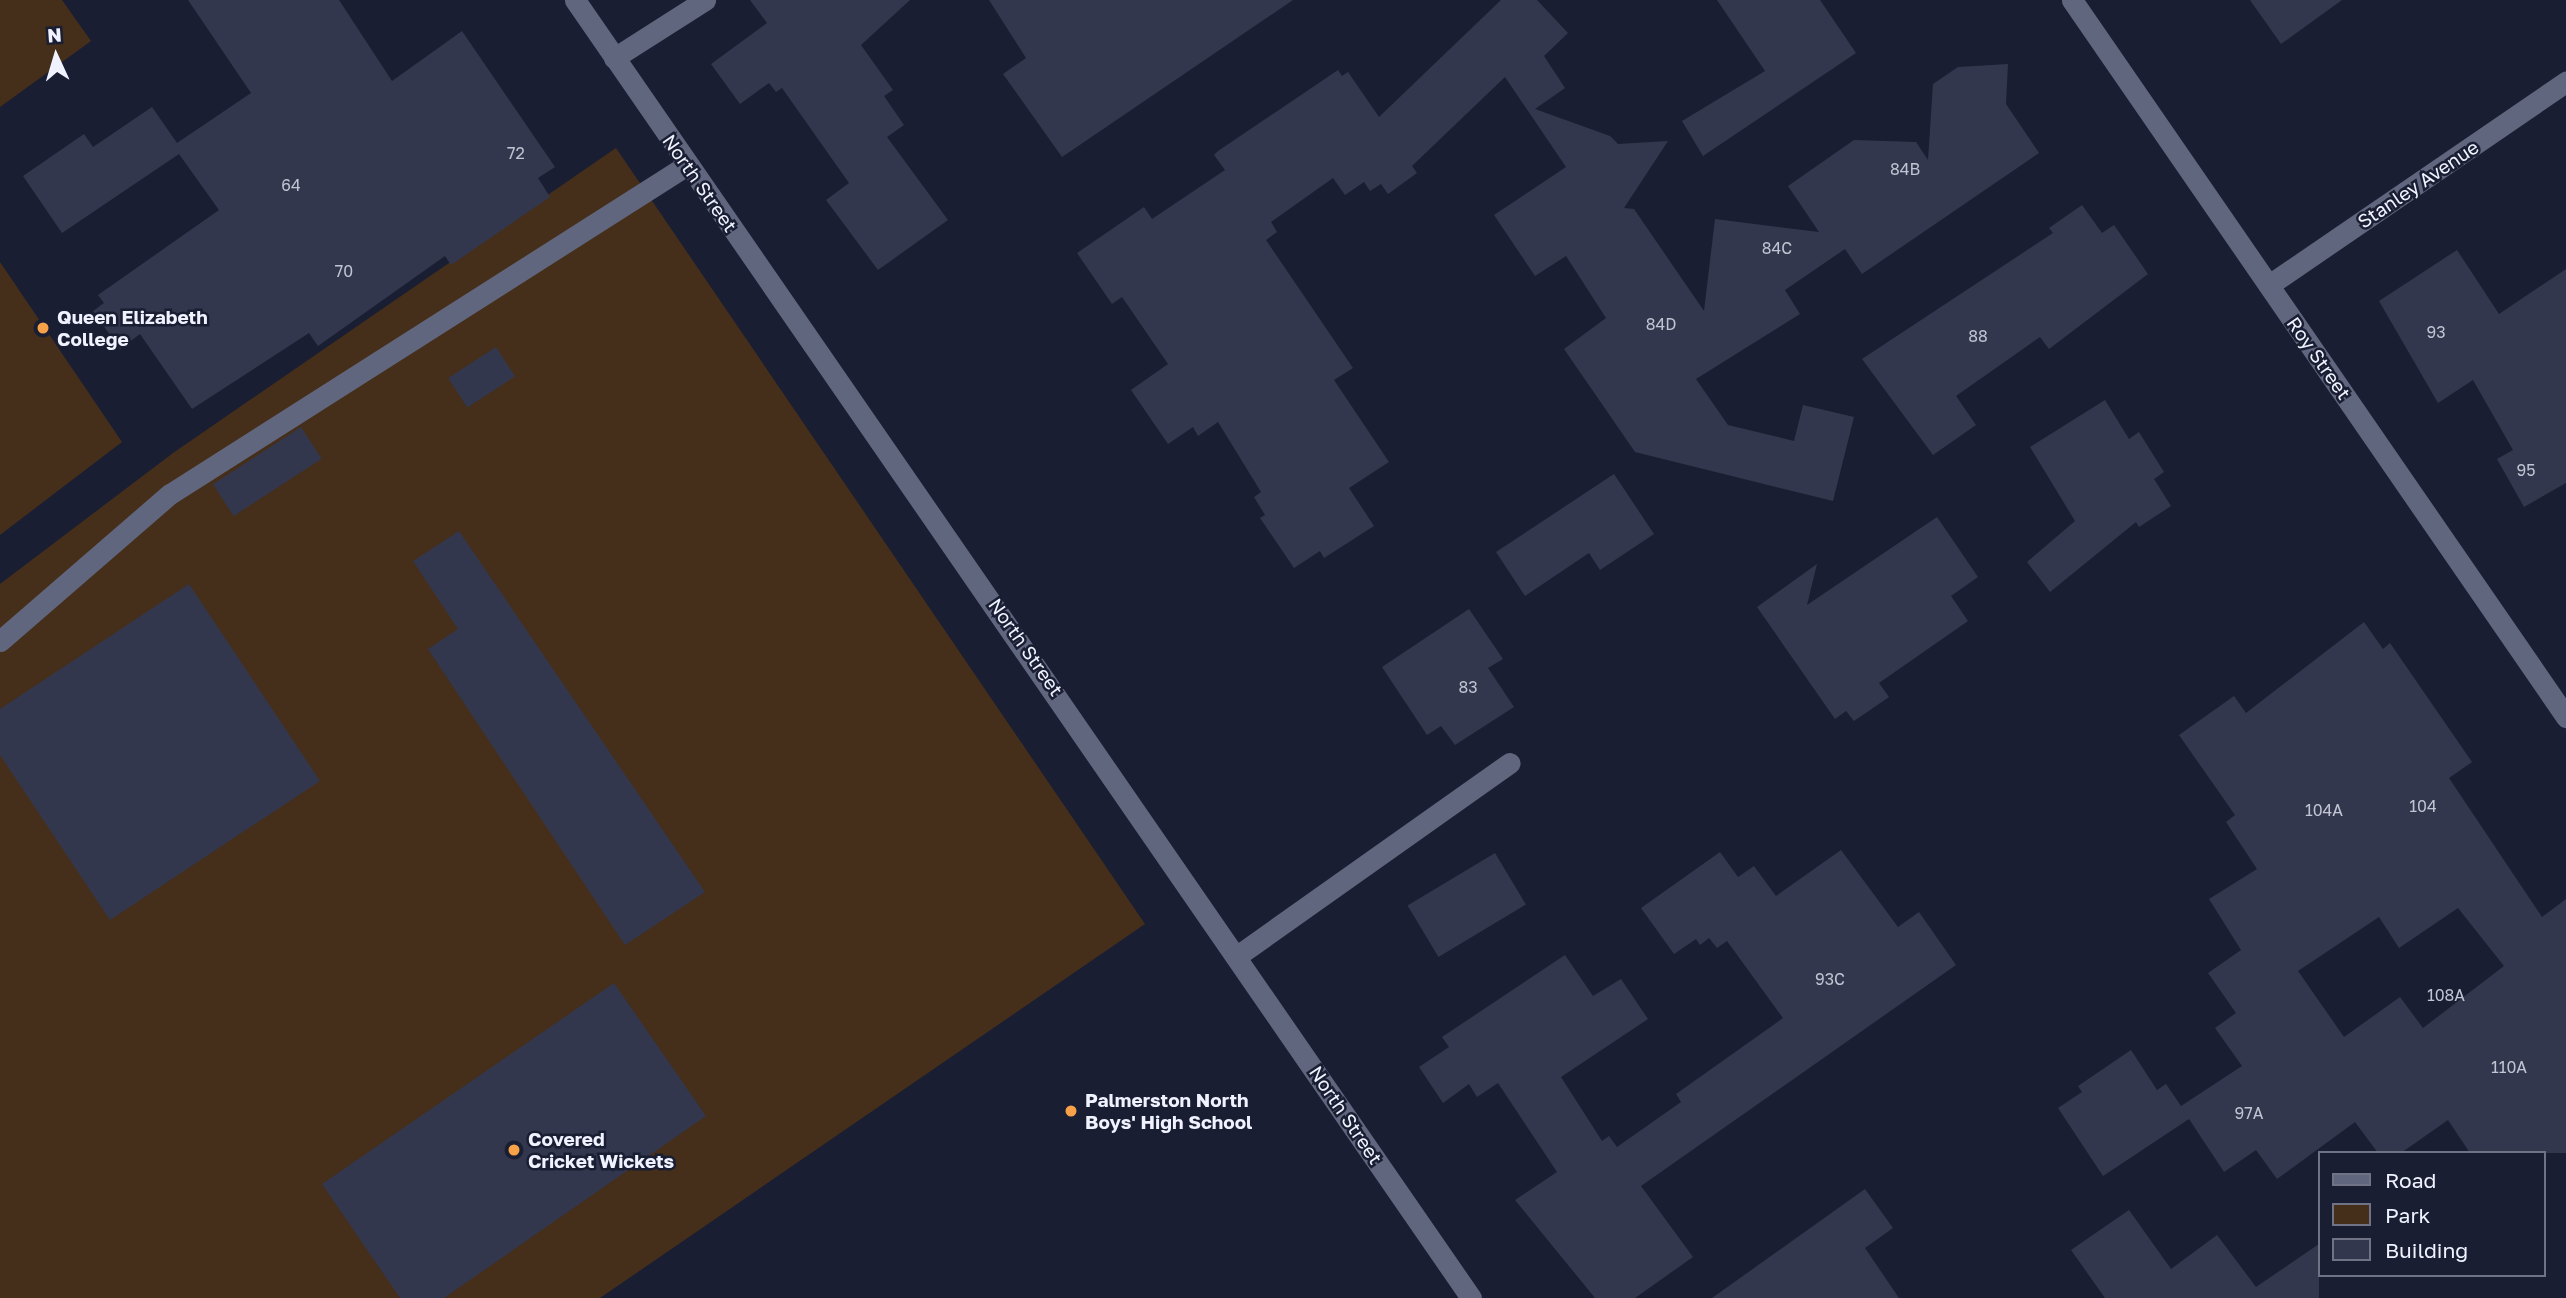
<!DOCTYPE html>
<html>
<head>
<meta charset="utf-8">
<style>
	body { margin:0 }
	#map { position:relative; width:2566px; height:1298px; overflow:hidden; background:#1a1e33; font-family:"Golos Text",sans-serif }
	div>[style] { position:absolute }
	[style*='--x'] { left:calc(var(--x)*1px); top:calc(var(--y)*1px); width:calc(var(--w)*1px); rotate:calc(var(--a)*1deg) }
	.green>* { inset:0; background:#452f1a }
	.building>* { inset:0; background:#33374d; transform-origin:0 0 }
	.minor>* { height:21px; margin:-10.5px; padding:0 10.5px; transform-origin:10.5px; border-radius:10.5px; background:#61667f }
	.dots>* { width:19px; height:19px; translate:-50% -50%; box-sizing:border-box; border:4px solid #1a1e33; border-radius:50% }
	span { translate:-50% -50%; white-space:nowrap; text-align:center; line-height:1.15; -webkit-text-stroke:5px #1a1e33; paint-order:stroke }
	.number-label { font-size:16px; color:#c1c4d2 }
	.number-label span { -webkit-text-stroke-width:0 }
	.street-label { font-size:19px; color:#f0f3ff }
	.poi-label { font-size:19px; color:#f0f3ff; font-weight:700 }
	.left { translate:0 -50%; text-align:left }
	.legend { position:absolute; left:2318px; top:1151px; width:228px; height:126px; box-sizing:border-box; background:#1a1e33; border:2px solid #707385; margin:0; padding:9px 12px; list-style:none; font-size:21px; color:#f0f3ff }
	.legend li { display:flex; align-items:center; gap:14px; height:35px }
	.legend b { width:35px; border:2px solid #707385 }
	.north { position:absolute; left:21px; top:21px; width:70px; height:70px; -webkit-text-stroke:5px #1a1e33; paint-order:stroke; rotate:356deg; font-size:19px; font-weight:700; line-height:28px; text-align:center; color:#f0f3ff }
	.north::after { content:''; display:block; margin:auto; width:24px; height:32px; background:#f0f3ff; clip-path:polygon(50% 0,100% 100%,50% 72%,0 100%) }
</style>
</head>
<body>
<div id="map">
	<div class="green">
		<i style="clip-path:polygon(0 0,62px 0,91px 41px,0 107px)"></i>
		<i style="clip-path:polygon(616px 148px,1145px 924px,600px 1298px,0 1298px,0 584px,173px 453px)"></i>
		<i style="clip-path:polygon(0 262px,122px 442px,0 535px)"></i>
	</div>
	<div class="building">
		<i style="clip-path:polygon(188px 0,339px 0,392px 81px,462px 31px,555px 167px,538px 178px,550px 197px,451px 265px,445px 256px,318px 346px,309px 333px,192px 409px,140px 334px,120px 349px,93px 311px,104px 303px,98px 295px,219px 210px,179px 154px,62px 233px,23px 176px,84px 134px,93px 147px,152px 107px,177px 143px,251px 93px)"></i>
		<i style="clip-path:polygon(750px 0,910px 0,861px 45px,893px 90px,884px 96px,904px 125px,887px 137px,948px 220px,878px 270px,826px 200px,849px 183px,782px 88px,776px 92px,769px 83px,740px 104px,711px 64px,767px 23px)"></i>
		<i style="clip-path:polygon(989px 0,1293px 0,1062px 157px,1003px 74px,1026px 58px)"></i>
		<i style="clip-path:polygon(1501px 0,1537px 0,1568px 33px,1544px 56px,1565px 88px,1535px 109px,1610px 136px,1618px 144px,1668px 141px,1624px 208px,1634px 209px,1704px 311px,1715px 219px,1819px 232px,1788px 186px,1854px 140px,1916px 142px,1928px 160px,1933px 84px,1958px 67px,2008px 64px,2006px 104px,2039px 153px,1862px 274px,1845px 249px,1785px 290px,1800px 314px,1696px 379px,1728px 425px,1794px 441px,1803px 405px,1854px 417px,1833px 501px,1635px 452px,1564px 349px,1606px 318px,1566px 256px,1535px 276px,1494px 215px,1566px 167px,1505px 77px,1412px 166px,1417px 173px,1388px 194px,1381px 184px,1370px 191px,1364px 182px,1345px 195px,1333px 178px,1271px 222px,1277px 232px,1266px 240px,1353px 368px,1334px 380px,1389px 462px,1349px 488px,1374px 526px,1324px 558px,1320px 551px,1294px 568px,1260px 518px,1265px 515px,1254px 497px,1261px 492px,1218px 422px,1198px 436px,1193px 427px,1168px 444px,1131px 390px,1168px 364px,1122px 297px,1112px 304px,1077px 253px,1144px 207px,1152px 219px,1225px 170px,1214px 155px,1218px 151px,1338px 70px,1342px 76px,1348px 72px,1379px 117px)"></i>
		<i style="clip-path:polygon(1717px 0,1820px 0,1856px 53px,1703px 156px,1682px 121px,1765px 71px)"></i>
		<i style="clip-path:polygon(2250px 0,2342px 0,2281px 44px)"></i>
		<i style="clip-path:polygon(2082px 205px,2102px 233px,2114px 225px,2148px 274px,2049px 349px,2040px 337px,1956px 396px,1976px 425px,1933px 455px,1862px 359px,2053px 233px,2049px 228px)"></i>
		<i style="clip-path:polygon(2457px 250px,2499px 314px,2566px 269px,2566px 483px,2524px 507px,2497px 459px,2513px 450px,2473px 380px,2438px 403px,2379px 301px)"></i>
		<i style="left:496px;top:347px;width:35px;height:57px;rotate:57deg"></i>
		<i style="clip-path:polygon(2105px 400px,2129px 439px,2139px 432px,2164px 472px,2154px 479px,2171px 506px,2139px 527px,2136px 522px,2050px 592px,2027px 562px,2075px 521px,2030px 447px)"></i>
		<i style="left:301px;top:427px;width:38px;height:105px;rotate:57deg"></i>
		<i style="clip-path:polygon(1614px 474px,1654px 534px,1600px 570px,1589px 553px,1525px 596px,1496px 552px)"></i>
		<i style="clip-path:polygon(1937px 517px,1978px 577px,1951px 596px,1968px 621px,1879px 683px,1889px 697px,1854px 721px,1846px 711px,1835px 719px,1757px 607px,1817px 564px,1807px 605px)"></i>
		<i style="clip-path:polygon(459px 531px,705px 892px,625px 945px,428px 649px,458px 629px,413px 561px)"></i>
		<i style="clip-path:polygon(189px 584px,320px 781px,110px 920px,0 755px,0 709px)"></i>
		<i style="clip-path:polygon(1469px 609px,1503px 659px,1488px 668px,1514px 707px,1455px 745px,1441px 726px,1427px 735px,1382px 667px)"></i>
		<i style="clip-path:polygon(evenodd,2364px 622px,2383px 649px,2390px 643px,2472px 762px,2449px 778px,2542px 917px,2566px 899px,2566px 1153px,2470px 1153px,2448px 1120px,2401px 1153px,2378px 1153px,2355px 1122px,2277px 1179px,2256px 1150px,2224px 1172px,2189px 1119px,2103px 1176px,2058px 1108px,2082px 1092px,2078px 1086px,2131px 1050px,2157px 1090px,2166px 1084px,2181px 1106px,2242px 1066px,2215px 1028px,2236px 1013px,2208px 973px,2241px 950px,2209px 899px,2257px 869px,2226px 822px,2235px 815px,2179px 735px,2234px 696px,2246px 713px,2364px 622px,2458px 908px,2504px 966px,2423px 1028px,2400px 997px,2344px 1037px,2298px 971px,2379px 917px,2399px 948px,2458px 908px)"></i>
		<i style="clip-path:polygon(1841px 850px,1898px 927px,1919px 912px,1956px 965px,1641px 1186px,1693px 1257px,1635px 1298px,1595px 1298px,1515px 1200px,1557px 1172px,1498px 1083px,1477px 1097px,1469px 1084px,1443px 1103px,1419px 1067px,1449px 1047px,1442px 1037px,1565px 955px,1593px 996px,1621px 979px,1648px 1019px,1561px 1077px,1602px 1141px,1609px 1136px,1617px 1147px,1681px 1102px,1676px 1094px,1783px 1018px,1727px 941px,1717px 948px,1709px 938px,1700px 945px,1696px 939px,1674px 954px,1641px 908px,1720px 852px,1738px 877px,1754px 866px,1776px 896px)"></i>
		<i style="left:1495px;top:853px;width:60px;height:102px;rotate:59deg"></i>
		<i style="clip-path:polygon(614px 983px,706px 1116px,444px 1298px,400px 1298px,322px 1184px)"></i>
		<i style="clip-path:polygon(1865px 1189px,1893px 1228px,1865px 1248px,1899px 1298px,1712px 1298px)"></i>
		<i style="clip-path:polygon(2129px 1210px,2171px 1269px,2217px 1235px,2256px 1287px,2319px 1244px,2319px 1298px,2105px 1298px,2071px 1250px)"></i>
	</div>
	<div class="minor">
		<i style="--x:575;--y:0;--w:1577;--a:55.38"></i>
		<i style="--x:2072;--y:0;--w:871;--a:55.43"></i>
		<i style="--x:614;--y:58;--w:108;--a:-32.5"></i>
		<i style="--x:2269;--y:285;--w:360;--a:-34.4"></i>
		<i style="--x:0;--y:641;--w:225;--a:-40.9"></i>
		<i style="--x:170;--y:494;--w:613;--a:-32.47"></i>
		<i style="--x:1237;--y:956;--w:334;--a:-35.3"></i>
	</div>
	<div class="dots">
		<i style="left:43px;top:328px;background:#f7a248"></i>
		<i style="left:1071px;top:1111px;background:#f7a248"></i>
		<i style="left:514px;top:1150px;background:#f7a248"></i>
	</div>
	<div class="number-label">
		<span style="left:516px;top:153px">72</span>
		<span style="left:1905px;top:169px">84B</span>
		<span style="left:291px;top:185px">64</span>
		<span style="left:1777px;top:248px">84C</span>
		<span style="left:344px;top:271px">70</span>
		<span style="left:1661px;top:324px">84D</span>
		<span style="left:2436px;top:332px">93</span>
		<span style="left:1978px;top:336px">88</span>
		<span style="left:2526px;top:470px">95</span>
		<span style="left:1468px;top:687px">83</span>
		<span style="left:2423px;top:806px">104</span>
		<span style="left:2324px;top:810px">104A</span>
		<span style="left:1830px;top:979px">93C</span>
		<span style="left:2446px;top:995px">108A</span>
		<span style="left:2509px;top:1067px">110A</span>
		<span style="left:2249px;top:1113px">97A</span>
	</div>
	<div class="street-label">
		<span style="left:700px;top:183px;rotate:55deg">North Street</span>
		<span style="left:2418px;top:184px;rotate:-34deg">Stanley Avenue</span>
		<span style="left:2319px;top:358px;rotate:55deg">Roy Street</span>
		<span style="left:1026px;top:647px;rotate:55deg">North Street</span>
		<span style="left:1346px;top:1115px;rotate:56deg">North Street</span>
	</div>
	<div class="poi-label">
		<span class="left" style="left:57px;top:328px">Queen Elizabeth<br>College</span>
		<span class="left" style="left:1085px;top:1111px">Palmerston North<br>Boys' High School</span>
		<span class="left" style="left:528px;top:1150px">Covered<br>Cricket Wickets</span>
	</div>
	<ul class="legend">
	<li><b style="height:9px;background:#61667f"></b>Road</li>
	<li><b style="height:19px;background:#452f1a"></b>Park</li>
	<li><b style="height:19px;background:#33374d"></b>Building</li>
	</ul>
	<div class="north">N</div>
</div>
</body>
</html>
